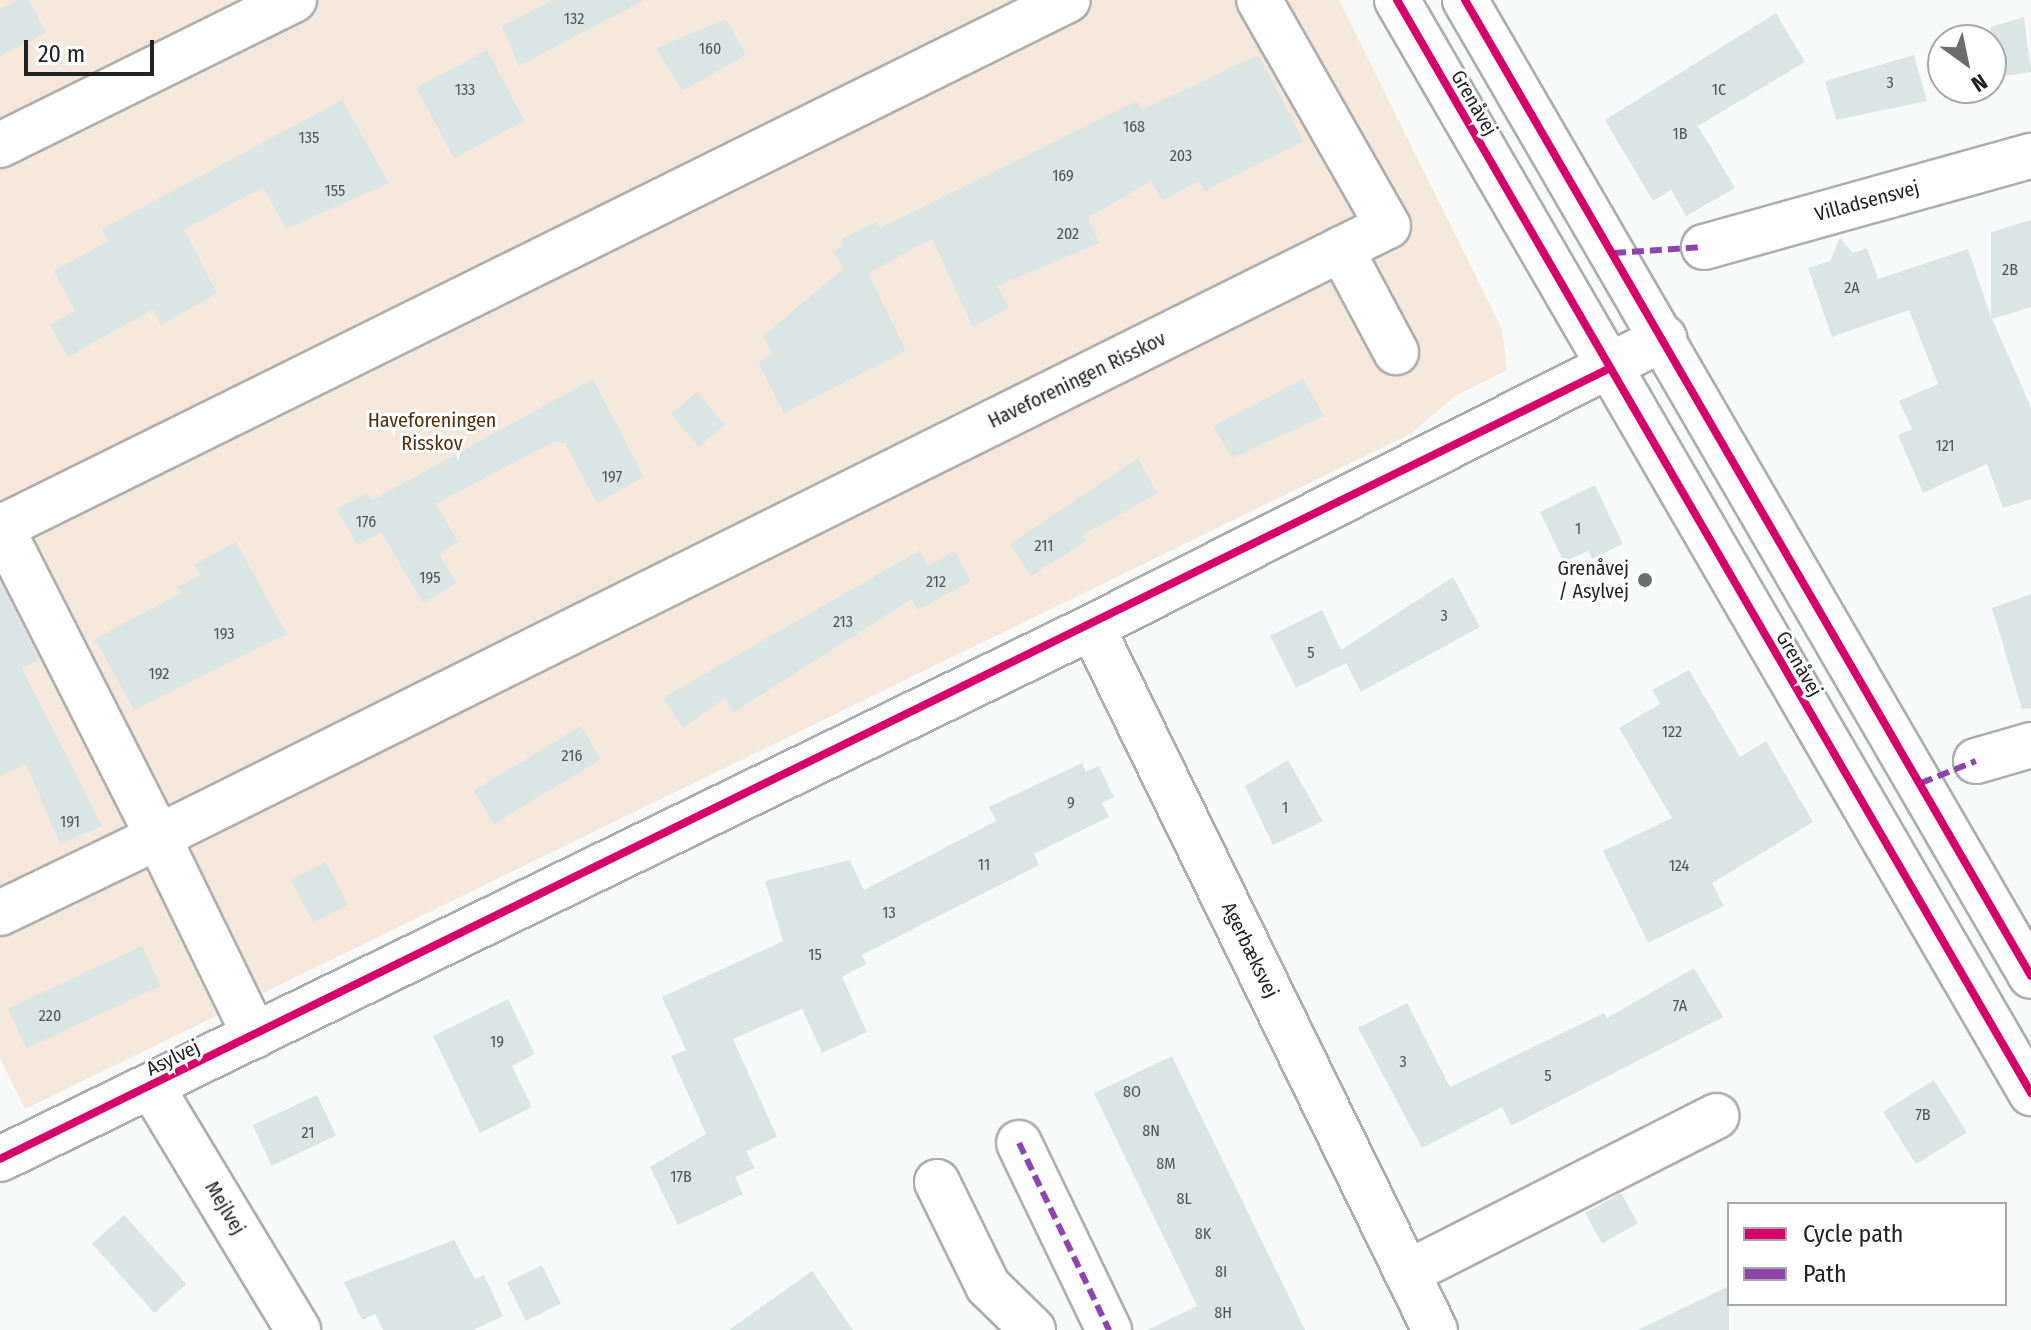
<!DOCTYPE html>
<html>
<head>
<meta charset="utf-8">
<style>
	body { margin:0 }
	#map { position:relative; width:2031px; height:1330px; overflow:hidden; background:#f8fafa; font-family:"Fira Sans Condensed",sans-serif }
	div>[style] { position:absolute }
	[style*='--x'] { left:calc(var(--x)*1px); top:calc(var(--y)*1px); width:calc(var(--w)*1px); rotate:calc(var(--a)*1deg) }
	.green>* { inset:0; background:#f6e7db }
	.building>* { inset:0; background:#dae6e6; transform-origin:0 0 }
	.roads { filter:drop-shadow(2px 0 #acaeae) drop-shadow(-2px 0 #acaeae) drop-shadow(0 2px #acaeae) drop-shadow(0 -2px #acaeae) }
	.minor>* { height:44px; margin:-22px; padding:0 22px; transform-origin:22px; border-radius:22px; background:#fefefe }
	.quiet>* { height:6px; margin-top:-3px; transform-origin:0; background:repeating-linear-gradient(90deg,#8e44ad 0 12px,transparent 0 18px) }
	.cycleway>* { height:8px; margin:-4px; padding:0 4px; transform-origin:4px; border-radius:4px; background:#d6006c }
	.dots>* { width:22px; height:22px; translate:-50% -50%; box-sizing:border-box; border:4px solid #fff; border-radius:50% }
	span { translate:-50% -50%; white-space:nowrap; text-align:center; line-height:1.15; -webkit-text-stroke:6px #fff; paint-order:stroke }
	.number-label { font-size:16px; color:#505554 }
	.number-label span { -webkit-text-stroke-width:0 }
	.street-label { font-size:20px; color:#212322 }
	.park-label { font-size:20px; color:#522e0c }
	.poi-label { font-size:20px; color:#212322 }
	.right { translate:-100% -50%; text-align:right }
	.legend { position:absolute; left:1727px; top:1202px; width:280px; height:104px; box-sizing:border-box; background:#fff; border:2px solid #a6a7a7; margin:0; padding:10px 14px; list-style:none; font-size:24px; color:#212322 }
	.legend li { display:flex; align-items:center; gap:16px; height:40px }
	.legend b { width:40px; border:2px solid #a6a7a7 }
	.north { position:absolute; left:1927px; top:24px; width:80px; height:80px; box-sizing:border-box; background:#fff; border:2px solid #a6a7a7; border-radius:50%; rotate:147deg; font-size:22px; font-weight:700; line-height:32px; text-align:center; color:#212322 }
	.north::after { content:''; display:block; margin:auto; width:28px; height:36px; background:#6c6e6e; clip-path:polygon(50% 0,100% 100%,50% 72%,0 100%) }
	.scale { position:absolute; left:24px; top:40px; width:130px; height:36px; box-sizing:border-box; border:4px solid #212322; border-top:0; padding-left:10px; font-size:24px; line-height:28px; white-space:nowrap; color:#212322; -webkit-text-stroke:6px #fff; paint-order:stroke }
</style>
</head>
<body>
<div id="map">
	<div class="green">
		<i style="clip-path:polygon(0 0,1339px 0,1502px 329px,1507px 370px,1455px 396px,1412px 433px,25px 1109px,0 1058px)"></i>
	</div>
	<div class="building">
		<i style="clip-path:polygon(18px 0,29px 0,46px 33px,0 56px,0 9px)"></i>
		<i style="clip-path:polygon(553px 0,644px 0,519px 66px,502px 26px)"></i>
		<i style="clip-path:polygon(1776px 13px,1805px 62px,1698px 126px,1735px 188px,1686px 216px,1671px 190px,1653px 201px,1605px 120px)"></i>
		<i style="clip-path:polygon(2024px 17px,2031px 72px,1991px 78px,1991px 27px)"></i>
		<i style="clip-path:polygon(726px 19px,746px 55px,682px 91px,656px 48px)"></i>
		<i style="left:487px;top:50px;width:80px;height:80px;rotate:62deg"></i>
		<i style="clip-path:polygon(1258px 55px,1304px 141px,1205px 191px,1199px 181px,1162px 201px,1151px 181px,1088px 218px,1099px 243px,997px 286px,1009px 308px,973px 327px,932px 239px,868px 273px,906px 351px,784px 413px,758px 362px,772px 354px,763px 336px,844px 268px,833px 251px,844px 245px,841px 239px,876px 222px,880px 228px,1137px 101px,1142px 110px)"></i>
		<i style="clip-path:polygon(1914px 55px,1927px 101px,1836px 120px,1825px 81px)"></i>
		<i style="clip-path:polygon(342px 100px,389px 183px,286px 229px,263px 187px,184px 230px,217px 293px,161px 325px,153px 309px,68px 357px,50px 325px,75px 311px,54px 271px,108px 241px,102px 229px)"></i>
		<i style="clip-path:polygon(2031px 220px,2031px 307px,1992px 319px,2031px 407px,2031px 499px,2003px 508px,1987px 464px,1923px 493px,1898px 435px,1912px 429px,1899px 401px,1938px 384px,1909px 310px,1832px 337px,1808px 268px,1830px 261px,1840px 238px,1853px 253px,1867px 248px,1878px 279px,1968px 249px,1991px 318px,1991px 232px)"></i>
		<i style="clip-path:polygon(593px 379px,644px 477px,597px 503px,565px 443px,553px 442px,436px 504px,458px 542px,439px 554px,457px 583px,423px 603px,381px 532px,357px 545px,337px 509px,367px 493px,371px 501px)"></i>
		<i style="clip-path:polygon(1303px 379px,1324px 416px,1232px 458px,1213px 426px)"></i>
		<i style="left:697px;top:392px;width:43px;height:34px;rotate:50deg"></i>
		<i style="clip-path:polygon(1138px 458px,1157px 494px,1082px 535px,1086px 541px,1031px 576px,1010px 544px)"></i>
		<i style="clip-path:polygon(1595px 485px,1623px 544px,1592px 559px,1588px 551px,1564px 562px,1540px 512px)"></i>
		<i style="clip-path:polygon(236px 542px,287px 634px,134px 710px,95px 639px,181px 593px,178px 587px,200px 575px,194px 565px)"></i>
		<i style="clip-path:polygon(920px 550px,928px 566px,955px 551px,971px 581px,918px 610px,912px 599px,734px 712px,725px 698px,683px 728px,663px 698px)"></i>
		<i style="clip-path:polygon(1453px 577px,1480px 627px,1361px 692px,1346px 663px,1296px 688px,1270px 636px,1322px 610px,1341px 650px)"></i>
		<i style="clip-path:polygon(0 580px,39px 659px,22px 668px,102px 826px,60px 844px,26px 764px,0 776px)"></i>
		<i style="clip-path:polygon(2031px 594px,2031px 708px,2022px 709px,1992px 608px)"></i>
		<i style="clip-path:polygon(1689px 670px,1740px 757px,1766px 741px,1813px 822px,1712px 883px,1724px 906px,1648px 943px,1603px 851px,1672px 818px,1619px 728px,1660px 704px,1652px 690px)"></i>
		<i style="left:581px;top:726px;width:39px;height:125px;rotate:59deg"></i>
		<i style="clip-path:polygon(1288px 760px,1323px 821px,1273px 845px,1245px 786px)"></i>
		<i style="clip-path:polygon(1082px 763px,1086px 772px,1099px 766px,1114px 797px,1102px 803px,1109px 817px,1034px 854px,1039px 865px,862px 955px,866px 964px,842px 977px,867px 1032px,822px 1053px,802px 1009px,733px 1039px,777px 1137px,746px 1151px,755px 1168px,735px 1177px,743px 1194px,678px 1225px,650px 1167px,706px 1134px,671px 1056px,686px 1050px,662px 997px,783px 941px,765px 881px,850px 860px,864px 890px,996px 821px,989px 807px)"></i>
		<i style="left:326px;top:862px;width:48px;height:39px;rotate:63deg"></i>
		<i style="left:142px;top:946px;width:44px;height:148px;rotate:65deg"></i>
		<i style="clip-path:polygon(1694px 968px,1723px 1017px,1511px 1126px,1502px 1107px,1422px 1148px,1358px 1028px,1407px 1003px,1450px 1087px,1604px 1013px,1607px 1018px)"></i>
		<i style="clip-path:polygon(508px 999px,535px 1054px,512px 1066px,532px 1107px,480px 1133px,433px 1036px)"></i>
		<i style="clip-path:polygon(1172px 1056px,1305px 1330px,1147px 1330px,1197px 1306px,1094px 1093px)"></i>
		<i style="left:1934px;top:1080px;width:62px;height:60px;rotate:58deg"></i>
		<i style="left:317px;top:1095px;width:45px;height:71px;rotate:65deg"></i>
		<i style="left:1621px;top:1193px;width:35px;height:41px;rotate:61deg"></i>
		<i style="left:124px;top:1215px;width:93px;height:43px;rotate:48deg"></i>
		<i style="clip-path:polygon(454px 1240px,475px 1279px,484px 1275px,503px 1316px,473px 1330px,383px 1330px,375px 1314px,362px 1320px,344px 1282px)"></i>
		<i style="left:542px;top:1265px;width:43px;height:39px;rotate:64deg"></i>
		<i style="clip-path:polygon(812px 1271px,853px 1330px,729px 1330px)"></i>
		<i style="clip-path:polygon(1729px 1286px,1729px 1330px,1638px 1330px)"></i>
	</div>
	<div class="roads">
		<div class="minor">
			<i style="--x:1397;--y:0;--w:1264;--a:59.88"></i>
			<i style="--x:1465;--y:0;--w:1128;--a:59.89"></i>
			<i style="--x:0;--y:145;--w:328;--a:-26.3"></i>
			<i style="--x:1704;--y:247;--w:339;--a:-15.6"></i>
			<i style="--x:1341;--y:249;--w:117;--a:61.9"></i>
			<i style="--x:0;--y:525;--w:350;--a:63.1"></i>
			<i style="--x:158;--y:837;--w:1373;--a:-26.42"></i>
			<i style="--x:1388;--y:226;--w:260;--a:-119.7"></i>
			<i style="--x:0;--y:528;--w:1191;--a:-26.31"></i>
			<i style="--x:1092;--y:627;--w:782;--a:63.99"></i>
			<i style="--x:1976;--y:761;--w:57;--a:-16.2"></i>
			<i style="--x:0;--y:913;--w:175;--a:-25.7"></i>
			<i style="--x:158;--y:837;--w:221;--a:64"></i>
			<i style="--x:151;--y:1086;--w:285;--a:58.9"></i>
			<i style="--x:1019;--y:1143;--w:208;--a:64.3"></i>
			<i style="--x:0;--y:1159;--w:1215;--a:-25.97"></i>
			<i style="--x:1092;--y:627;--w:641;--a:-26.8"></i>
			<i style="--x:937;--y:1182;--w:116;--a:63.9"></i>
			<i style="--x:988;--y:1286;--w:63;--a:44.4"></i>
			<i style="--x:1407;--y:1273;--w:347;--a:-26.9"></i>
		</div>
	</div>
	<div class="quiet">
		<i style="--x:1614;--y:253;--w:90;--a:-3.8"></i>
		<i style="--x:1921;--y:783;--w:59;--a:-21.8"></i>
		<i style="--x:1019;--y:1143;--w:208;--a:64.3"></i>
	</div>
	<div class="cycleway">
		<i style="--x:1397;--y:0;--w:1264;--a:59.88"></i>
		<i style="--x:1465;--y:0;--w:1128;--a:59.89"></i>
		<i style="--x:0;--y:1159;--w:1792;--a:-26.16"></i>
	</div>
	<div class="dots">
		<i style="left:1645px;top:580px;background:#6c6e6e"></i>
	</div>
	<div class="number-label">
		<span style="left:574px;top:19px">132</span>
		<span style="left:710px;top:49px">160</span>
		<span style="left:1890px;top:83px">3</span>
		<span style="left:465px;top:90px">133</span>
		<span style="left:1719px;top:90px">1C</span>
		<span style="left:1134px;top:127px">168</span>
		<span style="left:1680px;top:134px">1B</span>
		<span style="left:309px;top:138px">135</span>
		<span style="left:1181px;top:156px">203</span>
		<span style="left:1063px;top:176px">169</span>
		<span style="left:335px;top:191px">155</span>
		<span style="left:1068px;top:234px">202</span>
		<span style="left:2010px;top:270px">2B</span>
		<span style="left:1852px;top:288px">2A</span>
		<span style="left:1945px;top:446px">121</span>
		<span style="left:612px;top:477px">197</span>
		<span style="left:366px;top:522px">176</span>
		<span style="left:1578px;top:529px">1</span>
		<span style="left:1044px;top:546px">211</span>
		<span style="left:430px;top:578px">195</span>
		<span style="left:936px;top:582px">212</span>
		<span style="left:1444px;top:616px">3</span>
		<span style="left:843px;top:622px">213</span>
		<span style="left:224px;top:634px">193</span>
		<span style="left:1311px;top:653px">5</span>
		<span style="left:159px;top:674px">192</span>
		<span style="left:1672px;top:732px">122</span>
		<span style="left:572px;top:756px">216</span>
		<span style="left:1071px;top:803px">9</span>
		<span style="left:1285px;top:808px">1</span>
		<span style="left:70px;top:822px">191</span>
		<span style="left:984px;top:865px">11</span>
		<span style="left:1679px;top:866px">124</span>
		<span style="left:889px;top:913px">13</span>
		<span style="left:815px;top:955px">15</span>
		<span style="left:1680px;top:1006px">7A</span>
		<span style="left:50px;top:1016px">220</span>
		<span style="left:497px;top:1042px">19</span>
		<span style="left:1403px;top:1062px">3</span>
		<span style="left:1548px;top:1076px">5</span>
		<span style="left:1132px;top:1092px">8O</span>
		<span style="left:1923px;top:1115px">7B</span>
		<span style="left:1151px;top:1131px">8N</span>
		<span style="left:308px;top:1133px">21</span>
		<span style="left:1166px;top:1164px">8M</span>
		<span style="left:681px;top:1177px">17B</span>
		<span style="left:1184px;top:1199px">8L</span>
		<span style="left:1203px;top:1234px">8K</span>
		<span style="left:1221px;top:1272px">8I</span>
		<span style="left:1223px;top:1313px">8H</span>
	</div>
	<div class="street-label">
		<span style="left:1474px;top:103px;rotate:60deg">Grenåvej</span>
		<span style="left:1867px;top:201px;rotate:-15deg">Villadsensvej</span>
		<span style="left:1077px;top:380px;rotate:-26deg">Haveforeningen Risskov</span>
		<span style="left:1799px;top:664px;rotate:60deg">Grenåvej</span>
		<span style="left:1250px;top:950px;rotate:64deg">Agerbæksvej</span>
		<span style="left:173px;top:1058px;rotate:-26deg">Asylvej</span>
		<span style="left:225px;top:1208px;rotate:59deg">Mejlvej</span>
	</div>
	<div class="park-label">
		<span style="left:432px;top:432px">Haveforeningen<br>Risskov</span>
	</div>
	<div class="poi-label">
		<span class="right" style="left:1629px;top:580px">Grenåvej<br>/ Asylvej</span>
	</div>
	<ul class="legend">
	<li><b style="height:10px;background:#d6006c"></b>Cycle path</li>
	<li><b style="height:10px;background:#8e44ad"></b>Path</li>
	</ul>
	<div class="north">N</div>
	<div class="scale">20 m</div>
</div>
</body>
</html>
